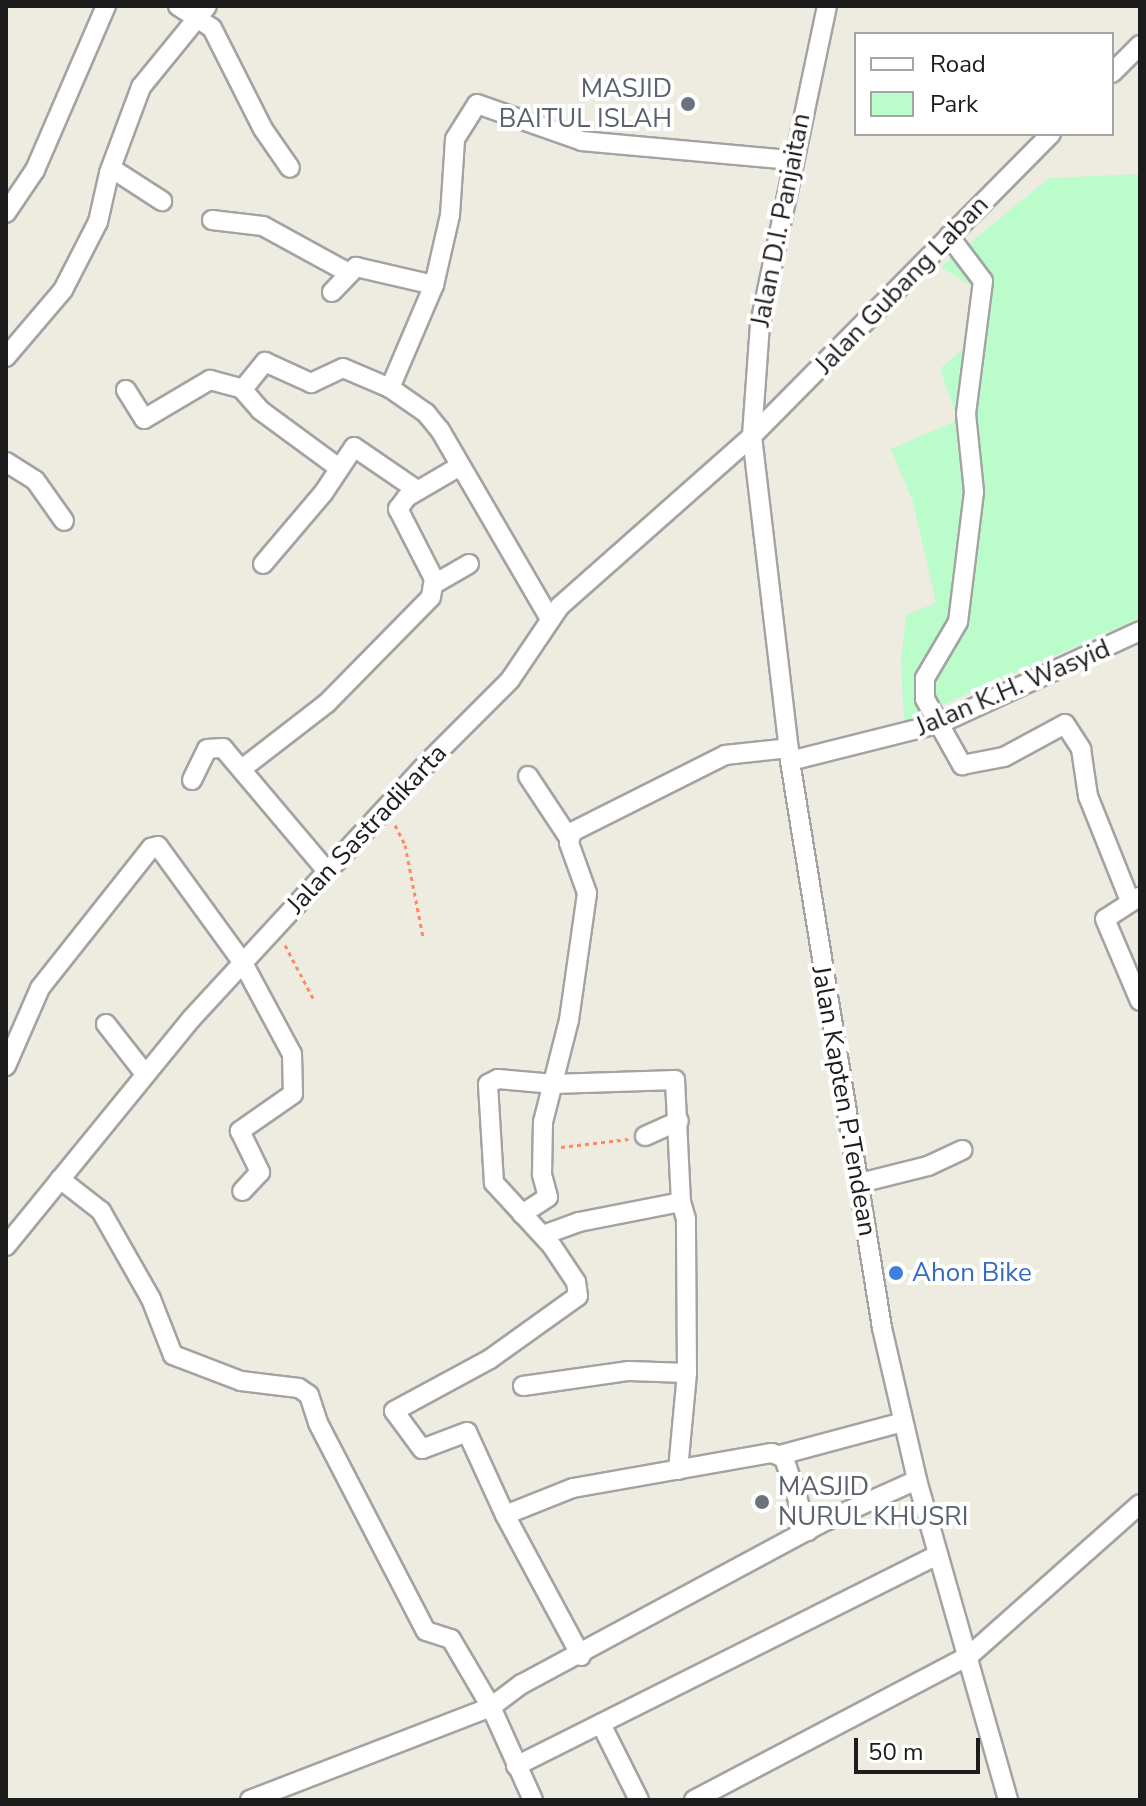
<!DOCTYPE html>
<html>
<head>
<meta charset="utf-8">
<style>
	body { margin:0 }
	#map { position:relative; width:1146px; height:1806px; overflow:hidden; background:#eeece1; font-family:"Nunito Sans",sans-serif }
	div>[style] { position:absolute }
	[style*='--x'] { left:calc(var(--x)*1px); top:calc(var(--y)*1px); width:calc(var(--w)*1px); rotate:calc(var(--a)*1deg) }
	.park>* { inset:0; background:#bafcca }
	.path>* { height:3px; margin-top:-1.5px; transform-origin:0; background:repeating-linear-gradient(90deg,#ff8962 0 4px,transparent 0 8px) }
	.roads { filter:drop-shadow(2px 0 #a3a3a3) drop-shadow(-2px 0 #a3a3a3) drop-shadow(0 2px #a3a3a3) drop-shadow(0 -2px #a3a3a3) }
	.minor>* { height:18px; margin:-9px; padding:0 9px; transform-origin:9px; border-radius:9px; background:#fff }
	.dots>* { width:22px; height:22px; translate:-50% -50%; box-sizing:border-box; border:4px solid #fff; border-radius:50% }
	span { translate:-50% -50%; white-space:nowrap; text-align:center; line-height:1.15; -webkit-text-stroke:8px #fff; paint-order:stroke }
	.worship-label { font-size:26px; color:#5b616d }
	.right { translate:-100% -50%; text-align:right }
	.left { translate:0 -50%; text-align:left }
	.street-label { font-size:26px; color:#1c1c1c }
	.shop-label { font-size:26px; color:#366cbe }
	.frame { position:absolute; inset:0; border:8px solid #1c1c1c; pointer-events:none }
	.legend { position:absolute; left:854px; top:32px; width:260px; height:104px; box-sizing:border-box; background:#fff; border:2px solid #a4a4a4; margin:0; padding:10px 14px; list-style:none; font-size:24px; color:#1c1c1c }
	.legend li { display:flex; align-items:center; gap:16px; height:40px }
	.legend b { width:40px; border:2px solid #a4a4a4 }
	.scale { position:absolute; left:854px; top:1738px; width:126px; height:36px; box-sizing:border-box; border:4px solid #1c1c1c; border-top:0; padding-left:10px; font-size:24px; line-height:28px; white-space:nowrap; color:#1c1c1c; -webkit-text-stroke:6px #fff; paint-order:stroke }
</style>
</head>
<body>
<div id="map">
	<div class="park">
		<i style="clip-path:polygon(1140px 174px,1140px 618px,904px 722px,901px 659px,906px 615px,936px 603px,913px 502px,891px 449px,958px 420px,940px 369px,972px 341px,979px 291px,941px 267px,1049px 178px)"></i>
	</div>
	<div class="path">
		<i style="--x:395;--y:825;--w:22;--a:63"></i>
		<i style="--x:405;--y:845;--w:94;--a:78.9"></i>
		<i style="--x:285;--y:945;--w:62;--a:62.2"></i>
		<i style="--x:561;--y:1147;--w:68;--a:-6.7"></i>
	</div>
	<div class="roads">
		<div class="minor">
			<i style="--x:178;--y:6;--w:40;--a:32.9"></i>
			<i style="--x:212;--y:28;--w:113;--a:63.2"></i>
			<i style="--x:263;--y:129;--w:47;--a:55.3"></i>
			<i style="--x:827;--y:6;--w:325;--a:101.9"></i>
			<i style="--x:760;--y:324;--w:112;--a:94.1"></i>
			<i style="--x:752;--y:436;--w:327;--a:83.3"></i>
			<i style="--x:790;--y:761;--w:574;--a:80.78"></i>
			<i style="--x:882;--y:1328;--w:156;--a:77"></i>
			<i style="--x:917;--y:1480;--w:333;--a:74.1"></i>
			<i style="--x:1112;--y:73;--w:40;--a:-45"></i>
			<i style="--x:111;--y:168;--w:61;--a:32.9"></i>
			<i style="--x:6;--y:213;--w:52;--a:-56"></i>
			<i style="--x:35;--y:170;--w:179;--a:-66.6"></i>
			<i style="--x:212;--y:220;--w:51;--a:6.7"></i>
			<i style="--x:263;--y:226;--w:96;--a:28.7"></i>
			<i style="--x:949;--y:236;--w:56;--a:52.9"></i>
			<i style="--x:983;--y:281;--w:134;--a:97.3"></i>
			<i style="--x:966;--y:414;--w:78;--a:84.1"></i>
			<i style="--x:974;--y:492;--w:131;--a:97"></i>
			<i style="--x:958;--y:622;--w:65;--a:120.5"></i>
			<i style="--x:925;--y:678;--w:21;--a:90"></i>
			<i style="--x:925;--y:699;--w:76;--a:60.7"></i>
			<i style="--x:962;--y:765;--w:43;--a:-10.8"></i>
			<i style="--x:1004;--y:757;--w:69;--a:-28.4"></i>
			<i style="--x:1065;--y:724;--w:30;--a:57"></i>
			<i style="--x:1081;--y:749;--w:48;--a:81.5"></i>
			<i style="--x:1088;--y:796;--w:113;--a:68.2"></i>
			<i style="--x:332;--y:292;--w:35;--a:-46"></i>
			<i style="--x:356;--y:267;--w:80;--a:13"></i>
			<i style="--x:434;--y:285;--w:72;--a:-77.1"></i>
			<i style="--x:450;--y:215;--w:76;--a:-86.2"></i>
			<i style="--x:455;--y:139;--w:41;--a:-57.8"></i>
			<i style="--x:477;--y:104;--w:111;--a:19.4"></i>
			<i style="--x:582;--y:141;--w:210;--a:5.2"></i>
			<i style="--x:6;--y:357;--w:88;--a:-49.6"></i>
			<i style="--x:63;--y:290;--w:76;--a:-62.8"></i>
			<i style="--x:98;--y:222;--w:50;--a:-77.3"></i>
			<i style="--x:109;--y:173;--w:92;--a:-69.6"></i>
			<i style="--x:141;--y:87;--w:104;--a:-50.8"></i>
			<i style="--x:390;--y:388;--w:112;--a:-66.9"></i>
			<i style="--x:242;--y:389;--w:28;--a:49"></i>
			<i style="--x:260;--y:410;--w:98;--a:36.3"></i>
			<i style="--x:126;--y:390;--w:34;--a:58"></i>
			<i style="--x:144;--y:419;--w:77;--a:-30.6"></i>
			<i style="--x:210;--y:380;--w:34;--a:15"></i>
			<i style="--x:243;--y:389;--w:35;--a:-51"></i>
			<i style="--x:265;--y:362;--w:51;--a:24.5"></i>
			<i style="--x:311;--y:383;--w:35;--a:-25"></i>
			<i style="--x:343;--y:368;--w:51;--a:23.1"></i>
			<i style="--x:390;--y:388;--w:44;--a:34.8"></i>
			<i style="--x:426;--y:413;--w:22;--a:51"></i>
			<i style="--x:440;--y:430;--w:219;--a:59.8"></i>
			<i style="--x:6;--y:462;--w:34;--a:32"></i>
			<i style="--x:35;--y:480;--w:50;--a:54.7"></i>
			<i style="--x:263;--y:564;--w:94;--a:-49.7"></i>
			<i style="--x:324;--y:492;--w:54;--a:-56.3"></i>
			<i style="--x:354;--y:447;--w:76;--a:34.3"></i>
			<i style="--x:436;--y:583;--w:38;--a:-30"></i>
			<i style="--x:790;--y:761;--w:156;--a:-14.1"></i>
			<i style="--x:941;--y:723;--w:219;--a:-24.8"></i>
			<i style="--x:243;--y:768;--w:106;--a:-37.7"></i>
			<i style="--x:327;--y:703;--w:148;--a:-45.5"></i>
			<i style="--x:431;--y:597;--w:18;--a:-81"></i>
			<i style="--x:434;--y:579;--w:79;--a:-117.2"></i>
			<i style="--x:398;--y:509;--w:15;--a:-53"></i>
			<i style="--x:407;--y:497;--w:61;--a:-30.3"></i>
			<i style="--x:528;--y:776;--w:74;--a:56.5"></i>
			<i style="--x:192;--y:780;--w:34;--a:-64"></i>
			<i style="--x:207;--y:749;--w:16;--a:-4"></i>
			<i style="--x:223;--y:748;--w:161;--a:49.8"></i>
			<i style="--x:1139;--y:897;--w:40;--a:147.1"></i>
			<i style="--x:1105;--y:919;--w:89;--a:66.9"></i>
			<i style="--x:106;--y:1024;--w:63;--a:52"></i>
			<i style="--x:6;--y:1066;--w:85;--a:-66.4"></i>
			<i style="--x:40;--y:988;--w:179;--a:-51.6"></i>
			<i style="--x:151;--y:848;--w:7;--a:-16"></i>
			<i style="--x:158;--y:846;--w:145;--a:54"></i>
			<i style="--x:243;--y:963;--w:103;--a:61.7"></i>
			<i style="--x:292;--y:1054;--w:40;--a:88.6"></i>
			<i style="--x:293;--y:1094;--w:65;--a:145.1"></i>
			<i style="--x:240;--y:1131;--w:46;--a:64"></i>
			<i style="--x:260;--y:1172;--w:26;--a:133"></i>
			<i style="--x:645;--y:1136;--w:37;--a:-24"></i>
			<i style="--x:60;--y:1179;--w:52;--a:38"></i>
			<i style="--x:101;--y:1211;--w:101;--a:60.4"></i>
			<i style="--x:151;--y:1299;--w:60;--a:68.6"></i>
			<i style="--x:173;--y:1355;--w:73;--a:20.9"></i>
			<i style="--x:241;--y:1381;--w:58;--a:6.9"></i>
			<i style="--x:299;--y:1388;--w:12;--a:35"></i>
			<i style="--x:309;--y:1395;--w:29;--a:72"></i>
			<i style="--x:318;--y:1423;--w:234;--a:62.6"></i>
			<i style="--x:426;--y:1631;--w:26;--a:18"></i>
			<i style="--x:451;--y:1639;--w:79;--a:59.5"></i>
			<i style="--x:491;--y:1707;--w:39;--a:-37"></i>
			<i style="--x:522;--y:1684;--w:337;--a:-28.3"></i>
			<i style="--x:819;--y:1524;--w:107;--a:-24.2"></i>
			<i style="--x:860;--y:1183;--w:70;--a:-14"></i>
			<i style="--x:928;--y:1166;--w:38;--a:-25"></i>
			<i style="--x:522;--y:1214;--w:31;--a:-33"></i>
			<i style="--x:548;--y:1197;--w:24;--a:-105"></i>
			<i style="--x:542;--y:1174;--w:52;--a:-88.9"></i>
			<i style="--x:543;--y:1122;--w:105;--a:-75.7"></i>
			<i style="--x:569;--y:1020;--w:128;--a:-81.9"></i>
			<i style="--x:587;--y:893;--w:53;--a:-109.8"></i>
			<i style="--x:569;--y:843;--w:11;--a:-75"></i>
			<i style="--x:572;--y:832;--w:171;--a:-26.7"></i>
			<i style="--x:725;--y:755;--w:64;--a:-6.2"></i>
			<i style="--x:6;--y:1246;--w:294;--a:-50.8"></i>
			<i style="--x:192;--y:1018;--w:347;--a:-47.3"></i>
			<i style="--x:427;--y:763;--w:117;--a:-45"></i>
			<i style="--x:510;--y:680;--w:89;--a:-56"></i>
			<i style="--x:560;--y:606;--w:256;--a:-41.5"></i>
			<i style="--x:752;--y:436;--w:425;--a:-45.3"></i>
			<i style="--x:523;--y:1386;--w:107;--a:-8.1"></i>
			<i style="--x:629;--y:1371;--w:58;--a:2"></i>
			<i style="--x:687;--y:1373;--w:154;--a:-90.4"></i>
			<i style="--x:686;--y:1219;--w:18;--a:-106"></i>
			<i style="--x:681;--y:1202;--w:104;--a:168.9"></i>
			<i style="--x:579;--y:1222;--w:38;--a:160"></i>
			<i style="--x:780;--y:1455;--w:127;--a:-15"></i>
			<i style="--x:678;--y:1470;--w:97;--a:-84.7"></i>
			<i style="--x:505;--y:1515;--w:91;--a:-114.6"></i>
			<i style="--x:467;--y:1432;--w:48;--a:159.3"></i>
			<i style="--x:422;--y:1449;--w:47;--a:-126.4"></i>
			<i style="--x:394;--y:1411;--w:109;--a:-28.4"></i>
			<i style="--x:490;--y:1359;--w:108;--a:-35.6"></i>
			<i style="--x:578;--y:1296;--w:14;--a:-98"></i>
			<i style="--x:576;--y:1282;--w:43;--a:-123.7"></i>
			<i style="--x:552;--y:1246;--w:86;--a:-132.6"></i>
			<i style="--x:494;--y:1183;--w:99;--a:-93.5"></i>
			<i style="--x:488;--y:1084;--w:11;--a:-27"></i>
			<i style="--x:498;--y:1079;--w:56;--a:5.1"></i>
			<i style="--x:554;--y:1084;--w:121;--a:-1.9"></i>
			<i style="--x:675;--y:1080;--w:122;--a:87.2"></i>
			<i style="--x:581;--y:1656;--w:160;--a:-118.3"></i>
			<i style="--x:505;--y:1515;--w:73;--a:-21.7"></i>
			<i style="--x:573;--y:1488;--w:202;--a:-10"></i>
			<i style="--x:772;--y:1453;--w:13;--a:23"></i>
			<i style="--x:784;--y:1458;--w:77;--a:71.8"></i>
			<i style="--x:601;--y:1724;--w:85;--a:63.4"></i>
			<i style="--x:516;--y:1766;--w:471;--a:-26.6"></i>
			<i style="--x:250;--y:1800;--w:258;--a:-21.1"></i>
			<i style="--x:491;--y:1707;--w:102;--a:65.7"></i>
			<i style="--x:694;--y:1800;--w:312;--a:-27.7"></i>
			<i style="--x:970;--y:1655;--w:227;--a:-41.6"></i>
		</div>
	</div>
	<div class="dots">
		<i style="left:688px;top:104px;background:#6b7280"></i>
		<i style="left:896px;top:1273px;background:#3f7fe0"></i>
		<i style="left:762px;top:1502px;background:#6b7280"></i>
	</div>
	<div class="worship-label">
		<span class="right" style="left:672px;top:104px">MASJID<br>BAITUL ISLAH</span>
		<span class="left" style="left:778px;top:1502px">MASJID<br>NURUL KHUSRI</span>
	</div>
	<div class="street-label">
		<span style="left:781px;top:220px;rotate:-79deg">Jalan D.I. Panjaitan</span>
		<span style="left:902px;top:285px;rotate:-46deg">Jalan Gubang Laban</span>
		<span style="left:1013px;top:688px;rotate:-23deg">Jalan K.H. Wasyid</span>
		<span style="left:367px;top:829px;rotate:-47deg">Jalan Sastradikarta</span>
		<span style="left:844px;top:1101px;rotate:80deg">Jalan Kapten P.Tendean</span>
	</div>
	<div class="shop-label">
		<span class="left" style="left:912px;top:1273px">Ahon Bike</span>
	</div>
	<div class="frame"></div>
	<ul class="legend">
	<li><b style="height:10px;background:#fff"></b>Road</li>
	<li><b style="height:22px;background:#bafcca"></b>Park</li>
	</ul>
	<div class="scale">50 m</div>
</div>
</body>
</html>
